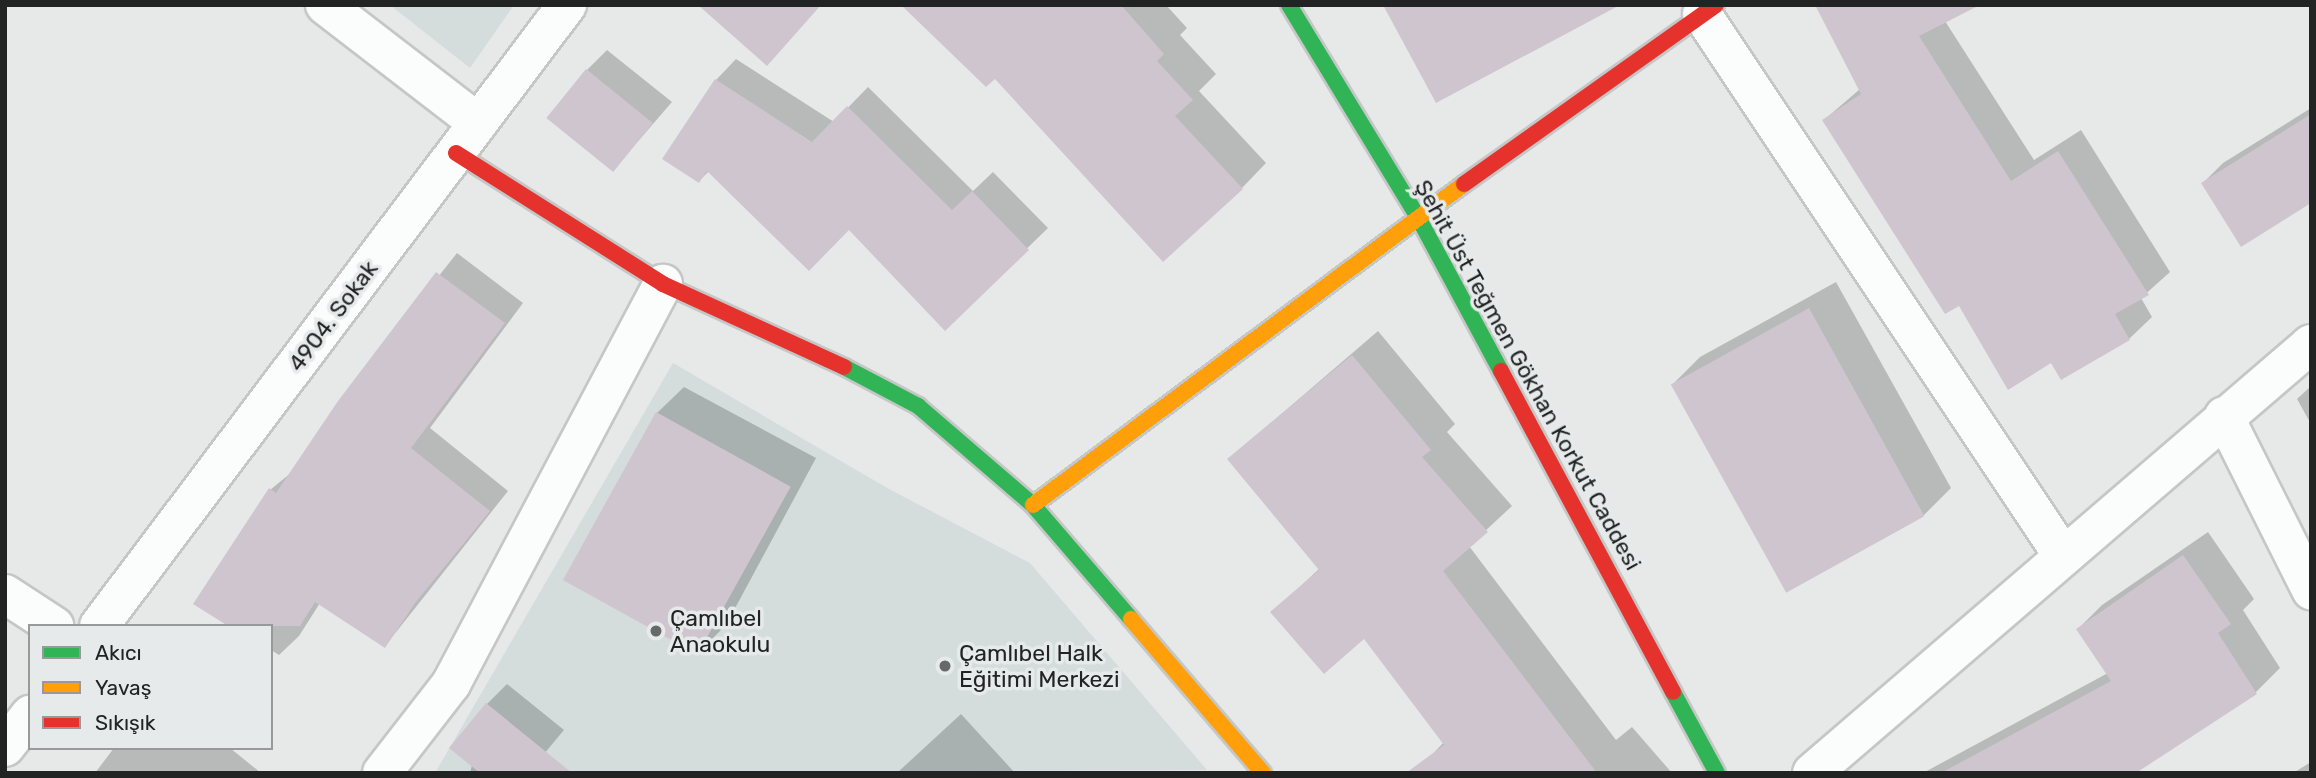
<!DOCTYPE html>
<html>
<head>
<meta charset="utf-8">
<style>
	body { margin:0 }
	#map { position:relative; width:2316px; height:778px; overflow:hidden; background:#e7e9e9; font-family:Rubik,sans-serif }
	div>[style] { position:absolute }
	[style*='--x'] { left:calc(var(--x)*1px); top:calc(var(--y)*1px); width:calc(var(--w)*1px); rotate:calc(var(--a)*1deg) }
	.built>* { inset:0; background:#d4dcdc }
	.shadow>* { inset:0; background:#0003 }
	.building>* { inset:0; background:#cfc5cf; transform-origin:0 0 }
	.roads { filter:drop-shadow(2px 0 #c5c7c7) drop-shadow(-2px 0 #c5c7c7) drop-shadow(0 2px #c5c7c7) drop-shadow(0 -2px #c5c7c7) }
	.street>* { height:38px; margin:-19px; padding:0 19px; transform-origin:19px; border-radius:19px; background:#fbfcfc }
	.fast>* { height:16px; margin:-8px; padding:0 8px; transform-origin:8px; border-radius:8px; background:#30b455 }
	.slow>* { height:16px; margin:-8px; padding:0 8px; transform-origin:8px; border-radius:8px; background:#ff9f0a }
	.jam>* { height:16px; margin:-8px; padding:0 8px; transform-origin:8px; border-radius:8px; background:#e5322d }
	.dots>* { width:19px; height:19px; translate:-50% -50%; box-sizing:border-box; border:4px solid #e6eaea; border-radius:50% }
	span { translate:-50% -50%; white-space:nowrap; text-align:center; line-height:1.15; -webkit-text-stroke:7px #e6eaea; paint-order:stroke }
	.street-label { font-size:23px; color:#222323 }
	.poi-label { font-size:23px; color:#222323 }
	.left { translate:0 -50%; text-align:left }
	.frame { position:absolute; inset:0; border:7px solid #222323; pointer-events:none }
	.legend { position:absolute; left:28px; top:624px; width:245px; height:126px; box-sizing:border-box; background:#e6eaea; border:2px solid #989a9a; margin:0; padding:9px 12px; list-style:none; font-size:21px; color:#222323 }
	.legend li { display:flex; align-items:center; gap:14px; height:35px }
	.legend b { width:35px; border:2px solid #989a9a }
</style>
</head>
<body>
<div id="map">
	<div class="built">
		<i style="clip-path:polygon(390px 5px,514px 5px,470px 68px)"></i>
		<i style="clip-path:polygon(673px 363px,889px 489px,1030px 563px,1207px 770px,435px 773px)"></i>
	</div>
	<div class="shadow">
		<i style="clip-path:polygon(907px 5px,1166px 5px,1187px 28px,1180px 35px,1216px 74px,1199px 91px,1266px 163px,1242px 188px,995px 76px)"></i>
		<i style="clip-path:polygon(1817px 5px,1945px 21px,2034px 160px,2081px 130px,2170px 272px,2141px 298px,2152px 317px,2129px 339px,2062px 378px,2052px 360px,1959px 303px,1824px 120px,1860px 89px)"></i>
		<i style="clip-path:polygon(607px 50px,672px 102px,614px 169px,587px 70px)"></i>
		<i style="clip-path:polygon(736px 59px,834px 122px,868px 87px,973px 191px,993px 172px,1048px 228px,945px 328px,849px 228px,709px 171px,699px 181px,716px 80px)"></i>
		<i style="clip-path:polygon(2311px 108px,2311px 201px,2203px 183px,2223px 163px)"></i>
		<i style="clip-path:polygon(457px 253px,523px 303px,430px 428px,508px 491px,385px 646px,320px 603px,299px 636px,279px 655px,271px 650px,270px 490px,292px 472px,339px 402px)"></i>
		<i style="clip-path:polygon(1836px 282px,1951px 488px,1924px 515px,1673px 384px,1700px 357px)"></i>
		<i style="clip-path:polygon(1378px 331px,1455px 424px,1447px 432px,1512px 506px,1469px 546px,1616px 740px,1632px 727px,1672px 773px,1438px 773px,1427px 760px,1444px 742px,1364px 636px,1273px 612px,1320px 568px,1229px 459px)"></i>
		<i style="clip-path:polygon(2311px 386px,2311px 424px,2297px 399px)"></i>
		<i style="clip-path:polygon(684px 387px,816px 458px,726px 625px,699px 652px,657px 413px)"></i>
		<i style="clip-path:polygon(2208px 532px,2254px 599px,2243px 610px,2280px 668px,2256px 692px,2133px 773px,1923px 773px,2108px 673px,2078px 629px,2102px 605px)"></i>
		<i style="clip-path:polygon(507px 684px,564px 730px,528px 773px,470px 773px,487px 704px)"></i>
		<i style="clip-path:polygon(961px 714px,1015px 773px,897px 773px)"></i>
		<i style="clip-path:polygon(114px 748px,230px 748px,261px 773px,95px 773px)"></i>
		<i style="clip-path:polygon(2311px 762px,2311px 773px,2293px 773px)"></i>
	</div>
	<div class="building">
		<i style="clip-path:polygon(698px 5px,821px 5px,767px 66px)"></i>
		<i style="clip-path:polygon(901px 5px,1121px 5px,1164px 54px,1157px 61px,1193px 100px,1175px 116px,1243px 189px,1163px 262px,995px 79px,986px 87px)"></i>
		<i style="clip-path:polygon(1383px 5px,1620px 5px,1436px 103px)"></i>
		<i style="clip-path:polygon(1815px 5px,1980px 5px,1919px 36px,2011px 181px,2058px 151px,2149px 295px,2115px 314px,2130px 340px,2061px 380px,2051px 363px,2008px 390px,1959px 306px,1945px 314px,1822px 120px,1861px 94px)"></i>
		<i style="left:586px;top:69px;width:86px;height:63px;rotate:39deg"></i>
		<i style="clip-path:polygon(715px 79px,812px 142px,847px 106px,952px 210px,972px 191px,1029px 250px,945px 331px,849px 230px,809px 271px,707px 171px,699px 183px,662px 159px)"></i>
		<i style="clip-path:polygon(2311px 114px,2311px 203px,2241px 247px,2201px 183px)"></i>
		<i style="clip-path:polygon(436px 272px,505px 323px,411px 448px,490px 511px,415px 603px,385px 648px,315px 602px,300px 626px,228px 626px,193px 604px,269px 488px,276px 493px,338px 401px)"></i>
		<i style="left:1809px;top:308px;width:238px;height:158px;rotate:61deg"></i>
		<i style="clip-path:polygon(1352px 355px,1431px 450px,1422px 457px,1488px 532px,1443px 571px,1597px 773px,1406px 773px,1444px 745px,1364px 639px,1324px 674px,1270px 612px,1319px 570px,1227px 459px)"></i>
		<i style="left:656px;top:412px;width:154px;height:192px;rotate:29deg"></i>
		<i style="clip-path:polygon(2183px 555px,2231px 624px,2218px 633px,2257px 694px,2136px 773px,1941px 773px,2111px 681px,2076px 629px)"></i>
		<i style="clip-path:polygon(486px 703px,572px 773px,480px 773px,449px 748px)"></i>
	</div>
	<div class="roads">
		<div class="street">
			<i style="--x:325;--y:5;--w:193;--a:37.6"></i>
			<i style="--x:1702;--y:14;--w:651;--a:56.33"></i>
			<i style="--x:2224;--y:416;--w:195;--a:63.4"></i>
			<i style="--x:5;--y:594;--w:59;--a:33.1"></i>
			<i style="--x:99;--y:626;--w:778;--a:-53"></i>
			<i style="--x:5;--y:747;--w:41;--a:-52"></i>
			<i style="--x:382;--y:773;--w:113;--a:-52.2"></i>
			<i style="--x:451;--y:684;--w:453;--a:-62.1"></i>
			<i style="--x:1812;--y:773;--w:658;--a:-40.69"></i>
		</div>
		<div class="fast">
			<i style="--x:1289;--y:5;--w:248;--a:58.7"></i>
			<i style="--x:1418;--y:217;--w:175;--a:61.7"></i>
			<i style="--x:844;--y:367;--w:84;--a:27.8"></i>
			<i style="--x:918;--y:406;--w:152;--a:40.7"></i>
			<i style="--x:1033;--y:505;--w:150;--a:49.3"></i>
			<i style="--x:1673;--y:692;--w:92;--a:61.5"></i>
		</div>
		<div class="slow">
			<i style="--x:1033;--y:505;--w:537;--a:-36.68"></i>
			<i style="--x:1131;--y:619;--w:203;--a:49.4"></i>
		</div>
		<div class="jam">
			<i style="--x:456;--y:153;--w:245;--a:32.3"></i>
			<i style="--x:663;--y:284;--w:199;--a:24.6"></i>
			<i style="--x:1464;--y:184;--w:309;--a:-35.4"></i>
			<i style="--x:1501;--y:371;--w:364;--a:61.8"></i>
		</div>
	</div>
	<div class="dots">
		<i style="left:656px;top:631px;background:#676868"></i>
		<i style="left:945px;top:666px;background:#676868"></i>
	</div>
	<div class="street-label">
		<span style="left:333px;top:316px;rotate:-53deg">4904. Sokak</span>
		<span style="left:1528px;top:375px;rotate:61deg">Şehit Üst Teğmen Gökhan Korkut Caddesi</span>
	</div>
	<div class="poi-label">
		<span class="left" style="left:670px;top:631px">Çamlıbel<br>Anaokulu</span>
		<span class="left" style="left:959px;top:666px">Çamlıbel Halk<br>Eğitimi Merkezi</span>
	</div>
	<div class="frame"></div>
	<ul class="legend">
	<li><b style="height:9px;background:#30b455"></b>Akıcı</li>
	<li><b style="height:9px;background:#ff9f0a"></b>Yavaş</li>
	<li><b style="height:9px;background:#e5322d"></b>Sıkışık</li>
	</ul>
</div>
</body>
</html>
